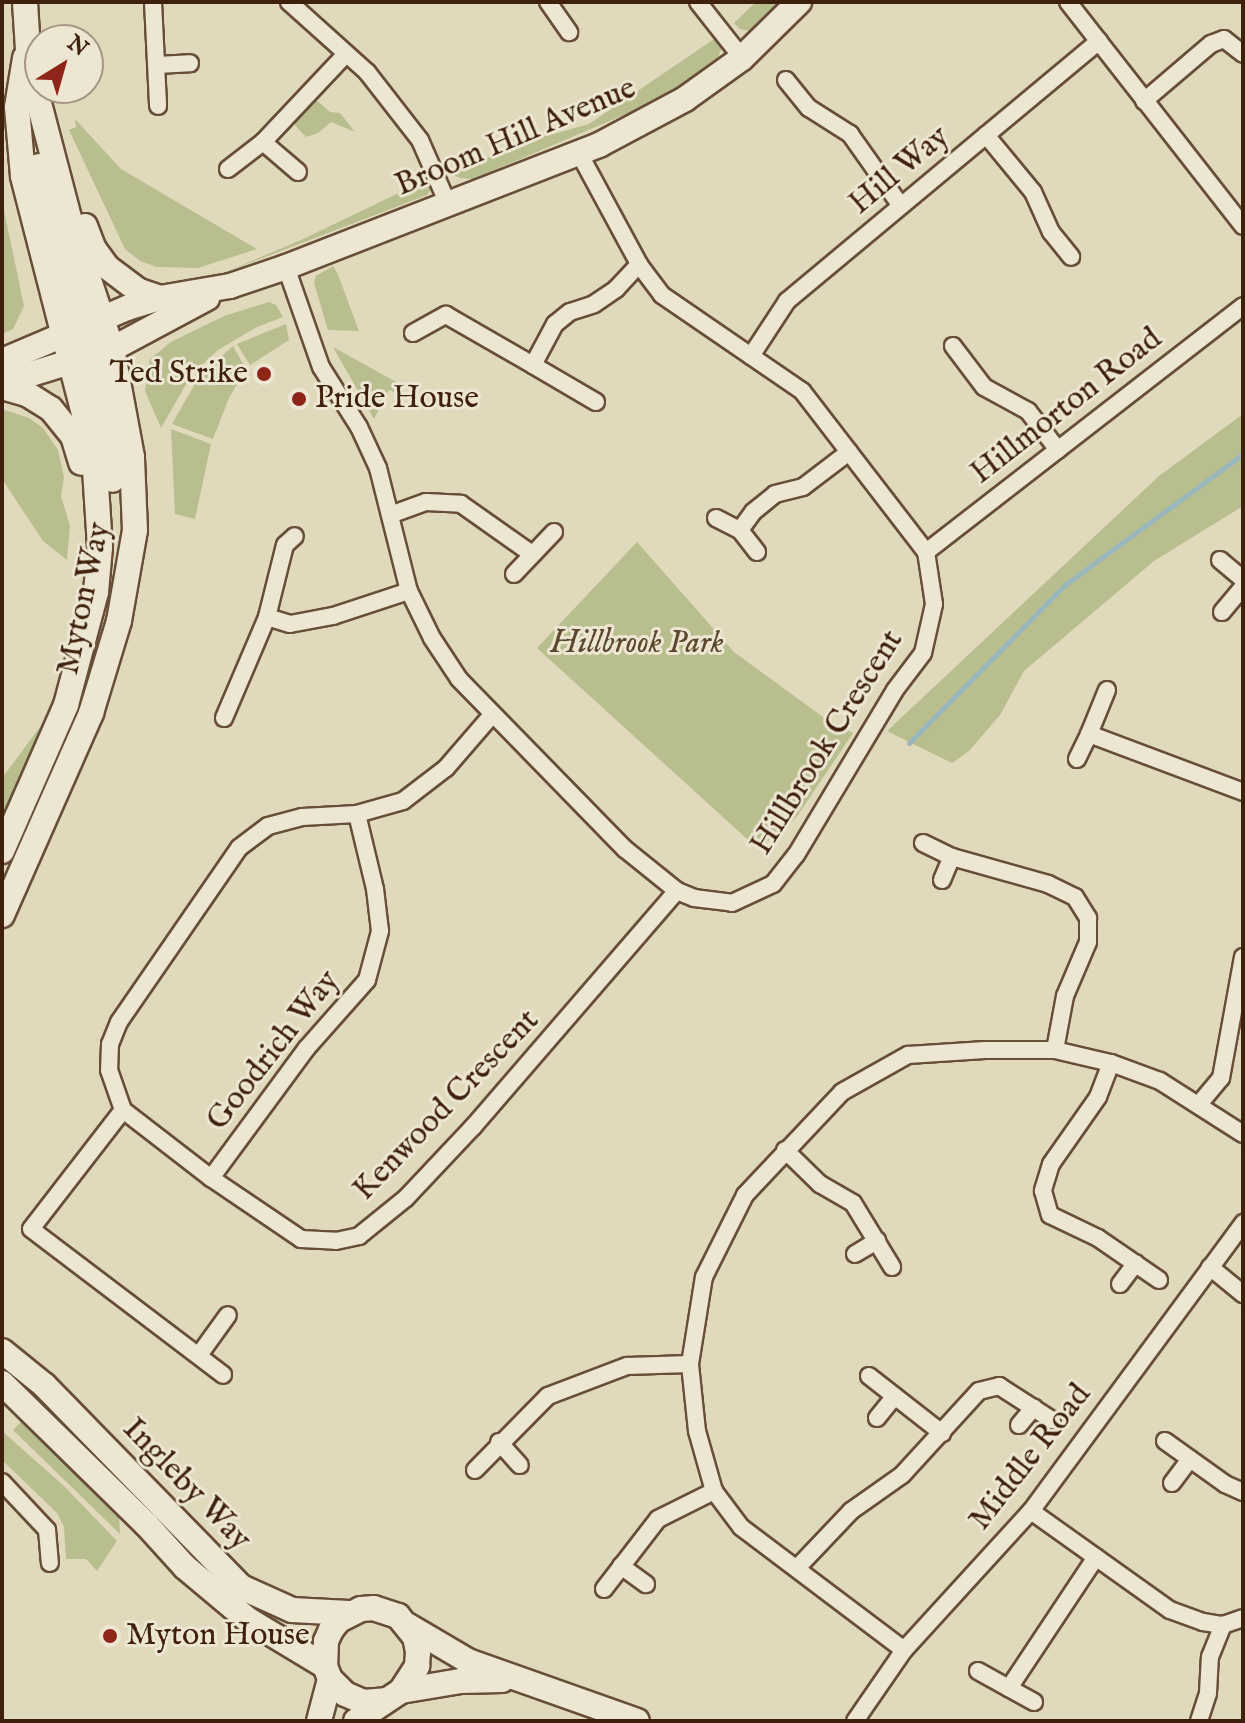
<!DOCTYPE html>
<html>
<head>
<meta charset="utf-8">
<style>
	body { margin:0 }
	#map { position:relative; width:1245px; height:1723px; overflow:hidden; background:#e1d9bc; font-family:"IM FELL English",serif }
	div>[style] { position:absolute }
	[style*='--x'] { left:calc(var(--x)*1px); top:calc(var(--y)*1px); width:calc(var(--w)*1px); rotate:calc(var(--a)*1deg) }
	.green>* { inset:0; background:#b8be8d }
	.stream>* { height:5px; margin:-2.5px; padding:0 2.5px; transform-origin:2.5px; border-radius:2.5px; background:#9ab7bc }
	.roads { filter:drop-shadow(2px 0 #674e38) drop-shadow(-2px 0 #674e38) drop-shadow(0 2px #674e38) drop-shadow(0 -2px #674e38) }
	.street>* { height:16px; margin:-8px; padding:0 8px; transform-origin:8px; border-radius:8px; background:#ece6d3 }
	.secondary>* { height:24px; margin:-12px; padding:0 12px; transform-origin:12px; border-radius:12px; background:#ece6d3 }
	.dots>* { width:22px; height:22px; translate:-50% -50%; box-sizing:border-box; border:4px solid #ece6d3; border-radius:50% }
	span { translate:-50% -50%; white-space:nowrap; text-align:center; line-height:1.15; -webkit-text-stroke:6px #ece6d3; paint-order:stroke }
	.street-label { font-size:32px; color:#3e200c }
	.poi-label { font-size:32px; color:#3e200c }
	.right { translate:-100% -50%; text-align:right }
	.left { translate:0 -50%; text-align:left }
	.park-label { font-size:32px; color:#5c482c; font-style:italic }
	.frame { position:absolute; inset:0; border:4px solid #3e200c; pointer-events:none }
	.north { position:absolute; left:24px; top:24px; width:80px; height:80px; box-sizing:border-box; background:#ece6d3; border:2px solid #a69783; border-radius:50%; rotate:37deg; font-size:22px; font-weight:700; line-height:32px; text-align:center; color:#3e200c }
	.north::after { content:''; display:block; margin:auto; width:28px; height:36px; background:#8f2418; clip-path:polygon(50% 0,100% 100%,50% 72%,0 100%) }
</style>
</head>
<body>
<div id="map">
	<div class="green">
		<i style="clip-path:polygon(756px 2px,779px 2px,754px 32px,740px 29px,734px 23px)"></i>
		<i style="clip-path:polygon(717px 37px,722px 46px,717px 62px,666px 97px,473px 179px,460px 178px,449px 173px,532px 140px,589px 124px)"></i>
		<i style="clip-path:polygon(315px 99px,330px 112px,340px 113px,355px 132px,331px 122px,318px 133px,306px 137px,293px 123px)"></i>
		<i style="clip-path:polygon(75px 119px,121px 169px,257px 249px,198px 268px,157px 267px,140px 261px,125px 249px,69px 130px,76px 127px)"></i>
		<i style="clip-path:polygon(432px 177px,432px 189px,427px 195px,221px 274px,301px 240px)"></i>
		<i style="clip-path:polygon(2px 201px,24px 306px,13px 329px,2px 334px)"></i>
		<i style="clip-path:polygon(333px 266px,337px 272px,359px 331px,328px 330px,314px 283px,316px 276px)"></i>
		<i style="clip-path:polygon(269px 302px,276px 305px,283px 317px,257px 327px,218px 350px,192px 374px,161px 428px,145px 391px,150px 359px,171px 342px,224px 316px)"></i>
		<i style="clip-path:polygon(286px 324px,289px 340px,250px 365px,237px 344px)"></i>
		<i style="clip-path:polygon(233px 346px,246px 369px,229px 398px,213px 439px,172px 424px,200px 375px)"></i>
		<i style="clip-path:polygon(333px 347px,400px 384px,394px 392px,389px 390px,374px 419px)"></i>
		<i style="clip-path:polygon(2px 409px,29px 418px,43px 428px,58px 450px,64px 477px,61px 496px,70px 526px,67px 560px,43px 541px,2px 479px)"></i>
		<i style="clip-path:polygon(1243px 414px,1243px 506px,1154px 561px,1024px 671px,1000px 715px,969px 751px,952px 763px,887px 731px,1159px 476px)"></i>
		<i style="clip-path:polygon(171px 429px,211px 444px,195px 519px,175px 514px)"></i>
		<i style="clip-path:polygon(637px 542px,734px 652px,823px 717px,853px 733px,798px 815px,782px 832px,757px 848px,537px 648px)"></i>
		<i style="clip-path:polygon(55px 707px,2px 826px,2px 778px)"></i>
		<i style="clip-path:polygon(27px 1416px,119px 1511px,120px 1534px,13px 1430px)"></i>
		<i style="clip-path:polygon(2px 1431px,64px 1486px,117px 1541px,97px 1571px,86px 1559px,66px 1559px,64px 1527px,57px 1513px,2px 1460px)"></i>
	</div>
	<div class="stream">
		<i style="--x:909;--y:743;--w:223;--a:-45.4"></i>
		<i style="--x:1066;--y:584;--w:220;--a:-36.3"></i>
	</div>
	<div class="roads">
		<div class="street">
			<i style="--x:153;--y:2;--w:104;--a:87.2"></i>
			<i style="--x:289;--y:2;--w:105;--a:41.9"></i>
			<i style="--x:367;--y:72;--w:86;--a:52.1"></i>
			<i style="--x:420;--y:140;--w:70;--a:66.4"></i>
			<i style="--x:548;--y:2;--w:37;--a:55"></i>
			<i style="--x:698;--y:2;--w:71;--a:51.8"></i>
			<i style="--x:1068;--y:2;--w:284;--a:52"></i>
			<i style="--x:157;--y:65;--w:33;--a:-3"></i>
			<i style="--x:786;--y:80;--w:36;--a:51"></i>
			<i style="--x:809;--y:108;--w:49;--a:32.4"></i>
			<i style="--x:850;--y:134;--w:88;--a:54.7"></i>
			<i style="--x:1144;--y:101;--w:88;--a:-40.4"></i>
			<i style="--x:1211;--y:44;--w:14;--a:-21"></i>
			<i style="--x:1224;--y:39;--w:24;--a:38"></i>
			<i style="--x:986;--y:135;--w:74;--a:50.5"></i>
			<i style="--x:1033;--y:192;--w:44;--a:65.8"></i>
			<i style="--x:1051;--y:232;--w:32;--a:51"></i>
			<i style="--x:263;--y:142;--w:46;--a:40.6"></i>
			<i style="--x:228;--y:169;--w:44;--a:-37.6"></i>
			<i style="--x:263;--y:142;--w:121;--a:-46.7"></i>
			<i style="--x:286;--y:267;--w:106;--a:70.7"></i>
			<i style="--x:321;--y:367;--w:71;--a:57.7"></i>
			<i style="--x:359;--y:427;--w:45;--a:65.1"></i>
			<i style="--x:378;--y:468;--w:127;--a:75.9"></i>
			<i style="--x:409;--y:591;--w:52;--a:63.9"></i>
			<i style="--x:432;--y:638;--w:49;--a:56.6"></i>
			<i style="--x:459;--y:679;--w:238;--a:45.7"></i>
			<i style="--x:625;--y:849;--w:67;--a:38.9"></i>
			<i style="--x:677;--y:891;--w:18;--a:22"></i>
			<i style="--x:694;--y:898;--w:38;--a:7"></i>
			<i style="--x:732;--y:903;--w:45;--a:-24.9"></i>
			<i style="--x:773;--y:884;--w:37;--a:-52"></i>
			<i style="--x:796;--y:855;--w:192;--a:-59"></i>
			<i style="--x:895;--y:690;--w:46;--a:-52.9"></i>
			<i style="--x:923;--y:653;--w:50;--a:-77.3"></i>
			<i style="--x:934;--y:604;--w:53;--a:-98.7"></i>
			<i style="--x:926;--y:552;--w:203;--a:-127.6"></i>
			<i style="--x:802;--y:391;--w:170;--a:-145.6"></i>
			<i style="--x:662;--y:295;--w:39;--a:-127"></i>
			<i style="--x:639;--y:264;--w:126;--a:-118.4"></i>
			<i style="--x:413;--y:333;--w:38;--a:-29"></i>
			<i style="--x:446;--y:315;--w:100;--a:29.9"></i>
			<i style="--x:953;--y:346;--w:51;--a:52.9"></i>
			<i style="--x:984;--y:387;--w:50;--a:28.6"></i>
			<i style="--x:1028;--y:411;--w:49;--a:52.4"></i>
			<i style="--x:751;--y:356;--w:66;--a:-56.8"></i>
			<i style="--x:787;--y:301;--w:406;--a:-39.8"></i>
			<i style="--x:596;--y:402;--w:73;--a:-149.6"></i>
			<i style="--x:533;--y:365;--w:47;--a:-61.8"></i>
			<i style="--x:555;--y:324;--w:19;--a:-39"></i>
			<i style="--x:570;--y:312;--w:25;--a:-18"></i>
			<i style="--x:594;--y:304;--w:27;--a:-34"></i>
			<i style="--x:616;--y:289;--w:34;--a:-47"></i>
			<i style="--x:390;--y:515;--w:38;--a:-20"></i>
			<i style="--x:426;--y:502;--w:35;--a:3"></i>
			<i style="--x:461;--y:504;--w:87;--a:35.2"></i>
			<i style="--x:716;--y:518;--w:27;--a:27"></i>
			<i style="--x:757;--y:552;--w:28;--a:-128"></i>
			<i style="--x:740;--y:530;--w:22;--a:-54"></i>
			<i style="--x:753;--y:512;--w:28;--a:-39"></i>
			<i style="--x:775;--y:494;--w:29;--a:-14"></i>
			<i style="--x:803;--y:487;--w:58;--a:-37.3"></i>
			<i style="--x:926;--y:552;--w:401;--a:-37.8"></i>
			<i style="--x:1220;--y:560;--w:30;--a:40"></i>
			<i style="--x:514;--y:574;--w:58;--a:-46.4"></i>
			<i style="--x:1222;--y:612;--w:33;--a:-50"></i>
			<i style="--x:267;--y:617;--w:24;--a:17"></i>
			<i style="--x:290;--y:624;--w:44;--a:-10.5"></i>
			<i style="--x:333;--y:616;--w:80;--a:-18.2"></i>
			<i style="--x:1107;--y:690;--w:48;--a:112.2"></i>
			<i style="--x:1089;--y:734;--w:165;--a:20.6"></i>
			<i style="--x:491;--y:716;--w:69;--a:130.9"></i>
			<i style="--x:446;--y:768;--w:54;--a:142.5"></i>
			<i style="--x:403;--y:801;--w:48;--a:164.2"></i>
			<i style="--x:357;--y:814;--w:55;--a:176.9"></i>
			<i style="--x:302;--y:817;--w:35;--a:165"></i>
			<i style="--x:268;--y:826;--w:36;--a:143"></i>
			<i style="--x:239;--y:848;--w:211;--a:124.6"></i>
			<i style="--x:119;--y:1022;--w:24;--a:112"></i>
			<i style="--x:110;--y:1044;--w:26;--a:92"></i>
			<i style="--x:109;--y:1070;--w:42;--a:70.7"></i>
			<i style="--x:123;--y:1110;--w:111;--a:37.7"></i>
			<i style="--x:211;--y:1178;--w:109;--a:34.1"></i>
			<i style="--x:301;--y:1239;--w:35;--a:3"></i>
			<i style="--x:336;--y:1241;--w:24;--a:-12"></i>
			<i style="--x:359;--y:1236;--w:60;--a:-39"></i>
			<i style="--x:406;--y:1198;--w:98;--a:-46.7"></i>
			<i style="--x:473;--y:1127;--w:312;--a:-49.2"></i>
			<i style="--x:224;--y:718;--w:110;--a:-66.9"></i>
			<i style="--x:267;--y:617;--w:74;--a:-76"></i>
			<i style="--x:285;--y:545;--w:13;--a:-42"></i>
			<i style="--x:1077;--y:759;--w:28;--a:-64"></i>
			<i style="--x:923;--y:843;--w:32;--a:26"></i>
			<i style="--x:952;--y:857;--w:100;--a:15.7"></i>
			<i style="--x:1048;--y:884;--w:30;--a:26"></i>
			<i style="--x:1075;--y:897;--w:25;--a:58"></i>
			<i style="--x:1088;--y:918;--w:24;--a:90"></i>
			<i style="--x:1088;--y:942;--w:59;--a:113.1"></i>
			<i style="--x:1065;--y:996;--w:55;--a:100.5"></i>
			<i style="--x:942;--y:880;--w:25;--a:-67"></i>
			<i style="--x:1111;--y:1063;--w:36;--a:111"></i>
			<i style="--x:1098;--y:1097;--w:82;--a:125"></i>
			<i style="--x:1051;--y:1164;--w:28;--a:107"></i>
			<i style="--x:1043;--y:1191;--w:25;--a:74"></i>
			<i style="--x:1050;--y:1215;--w:53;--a:25.6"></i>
			<i style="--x:1098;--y:1238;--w:74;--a:34.5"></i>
			<i style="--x:1200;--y:1103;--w:33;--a:-50"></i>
			<i style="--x:1221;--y:1078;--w:123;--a:-79.7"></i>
			<i style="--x:123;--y:1110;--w:150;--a:127.7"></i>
			<i style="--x:31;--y:1229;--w:241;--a:37.2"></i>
			<i style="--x:785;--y:1150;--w:49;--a:44.2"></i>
			<i style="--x:820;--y:1184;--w:38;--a:30"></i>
			<i style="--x:853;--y:1203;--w:75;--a:58.6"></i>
			<i style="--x:211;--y:1178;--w:160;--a:-53.6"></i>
			<i style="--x:306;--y:1049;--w:92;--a:-48.5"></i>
			<i style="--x:367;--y:980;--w:51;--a:-75.1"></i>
			<i style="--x:380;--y:931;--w:42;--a:-96.8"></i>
			<i style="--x:375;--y:889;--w:77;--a:-103.5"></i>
			<i style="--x:855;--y:1254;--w:26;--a:-31"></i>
			<i style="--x:1210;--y:1267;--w:43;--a:39.3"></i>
			<i style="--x:1120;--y:1284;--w:26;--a:-53"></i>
			<i style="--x:199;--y:1355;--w:49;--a:-54.1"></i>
			<i style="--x:869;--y:1376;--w:93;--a:38"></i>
			<i style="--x:877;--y:1418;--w:28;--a:-51"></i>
			<i style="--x:1019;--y:1425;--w:23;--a:-50"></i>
			<i style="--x:1165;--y:1441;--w:74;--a:35.6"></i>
			<i style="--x:1225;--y:1484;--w:20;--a:24"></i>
			<i style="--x:499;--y:1442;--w:31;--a:48"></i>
			<i style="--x:475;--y:1470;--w:104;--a:-45.4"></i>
			<i style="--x:548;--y:1396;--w:85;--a:-20.8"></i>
			<i style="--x:627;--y:1366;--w:63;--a:-1.8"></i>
			<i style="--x:2;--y:1482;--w:66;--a:46.8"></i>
			<i style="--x:47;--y:1530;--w:33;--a:85"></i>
			<i style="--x:1172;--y:1483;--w:30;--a:-53"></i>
			<i style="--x:1031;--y:1511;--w:171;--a:35.5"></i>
			<i style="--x:1170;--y:1610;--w:35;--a:20"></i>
			<i style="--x:1203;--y:1622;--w:20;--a:9"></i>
			<i style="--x:1223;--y:1625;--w:21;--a:-19"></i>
			<i style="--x:621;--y:1566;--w:31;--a:36"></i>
			<i style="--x:797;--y:1568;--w:79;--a:-46.5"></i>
			<i style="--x:851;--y:1511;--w:62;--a:-35.2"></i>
			<i style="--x:902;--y:1475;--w:114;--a:-47.5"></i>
			<i style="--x:979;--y:1391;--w:21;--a:-14"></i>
			<i style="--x:999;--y:1386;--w:63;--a:32.7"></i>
			<i style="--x:604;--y:1589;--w:88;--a:-52.4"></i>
			<i style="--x:658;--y:1519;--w:63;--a:-26.6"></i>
			<i style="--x:904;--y:1650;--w:204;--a:-143"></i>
			<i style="--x:741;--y:1527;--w:45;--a:-126.9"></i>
			<i style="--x:714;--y:1491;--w:62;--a:-105.8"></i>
			<i style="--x:697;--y:1431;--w:67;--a:-96"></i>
			<i style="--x:690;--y:1364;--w:88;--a:-80.9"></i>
			<i style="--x:704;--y:1277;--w:92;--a:-63.4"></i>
			<i style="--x:745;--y:1195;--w:141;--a:-46.7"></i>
			<i style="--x:842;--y:1092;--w:76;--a:-29.3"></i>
			<i style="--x:908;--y:1055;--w:77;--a:-3.7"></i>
			<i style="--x:985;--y:1050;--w:70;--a:0"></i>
			<i style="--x:1055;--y:1050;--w:57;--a:13.1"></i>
			<i style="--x:1111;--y:1063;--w:52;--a:20.2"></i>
			<i style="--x:1160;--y:1081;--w:98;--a:32.6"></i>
			<i style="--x:978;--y:1671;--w:35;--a:29"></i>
			<i style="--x:1034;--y:1702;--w:29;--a:-151"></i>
			<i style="--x:1009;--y:1688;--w:157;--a:-56.4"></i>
			<i style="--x:855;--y:1721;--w:86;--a:-55.4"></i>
			<i style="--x:904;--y:1650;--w:188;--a:-47.6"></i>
			<i style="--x:1031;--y:1511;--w:358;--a:-53.6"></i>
			<i style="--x:1199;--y:1721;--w:29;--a:-72"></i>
			<i style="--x:1208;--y:1693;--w:36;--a:-87"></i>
			<i style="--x:1210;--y:1657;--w:35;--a:-68"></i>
		</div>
		<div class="secondary">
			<i style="--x:39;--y:166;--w:164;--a:75.2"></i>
			<i style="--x:81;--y:325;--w:14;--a:102"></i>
			<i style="--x:85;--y:226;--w:25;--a:69"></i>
			<i style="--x:94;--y:249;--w:22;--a:54"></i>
			<i style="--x:107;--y:267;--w:38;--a:37"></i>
			<i style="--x:137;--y:290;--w:24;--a:19"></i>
			<i style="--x:93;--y:343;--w:28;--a:92"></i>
			<i style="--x:92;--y:371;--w:73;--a:76.5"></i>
			<i style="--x:109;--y:442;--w:38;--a:85"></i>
			<i style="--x:2;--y:361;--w:136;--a:-23"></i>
			<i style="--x:127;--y:308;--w:34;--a:-17"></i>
			<i style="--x:160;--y:298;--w:71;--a:-9.7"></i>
			<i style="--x:230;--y:286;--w:59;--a:-18.7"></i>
			<i style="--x:286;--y:267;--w:336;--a:-21.3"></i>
			<i style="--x:599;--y:145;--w:98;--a:-28.1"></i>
			<i style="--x:685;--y:99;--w:70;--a:-35.7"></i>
			<i style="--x:742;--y:58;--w:80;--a:-44.5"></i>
			<i style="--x:2;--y:383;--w:115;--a:-17.2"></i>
			<i style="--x:112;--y:349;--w:108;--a:-28.2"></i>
			<i style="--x:2;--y:387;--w:26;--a:16"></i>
			<i style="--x:27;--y:394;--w:28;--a:32"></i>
			<i style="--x:51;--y:409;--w:35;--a:51"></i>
			<i style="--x:73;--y:436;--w:28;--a:73"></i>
			<i style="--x:2;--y:851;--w:159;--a:-66.3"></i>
			<i style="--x:66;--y:705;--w:117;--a:-75.1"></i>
			<i style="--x:96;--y:592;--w:45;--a:-84.9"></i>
			<i style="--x:100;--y:547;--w:94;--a:-93.7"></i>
			<i style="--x:94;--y:453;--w:286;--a:-104.4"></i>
			<i style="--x:23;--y:176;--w:69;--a:-95"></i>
			<i style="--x:17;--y:107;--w:50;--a:-80.7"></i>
			<i style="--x:2;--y:915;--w:221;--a:-66.2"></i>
			<i style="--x:91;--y:713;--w:96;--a:-73.1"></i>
			<i style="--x:119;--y:621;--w:92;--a:-80"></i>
			<i style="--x:135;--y:530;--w:73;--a:-92.4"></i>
			<i style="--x:132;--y:457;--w:110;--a:-100.5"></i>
			<i style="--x:112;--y:349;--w:126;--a:-108.4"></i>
			<i style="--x:72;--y:229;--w:142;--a:-104.7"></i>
			<i style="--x:36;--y:92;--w:43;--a:-100.8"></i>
			<i style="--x:28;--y:50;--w:48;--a:-93.6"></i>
			<i style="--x:2;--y:1351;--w:54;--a:39"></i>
			<i style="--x:44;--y:1385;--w:282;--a:45.7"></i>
			<i style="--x:241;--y:1587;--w:56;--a:24.3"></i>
			<i style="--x:292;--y:1610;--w:57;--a:3"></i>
			<i style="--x:2;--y:1383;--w:202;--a:44.4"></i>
			<i style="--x:146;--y:1524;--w:58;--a:47.8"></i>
			<i style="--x:185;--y:1567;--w:81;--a:40"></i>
			<i style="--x:247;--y:1619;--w:91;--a:31.1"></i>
			<i style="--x:407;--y:1625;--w:71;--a:30.5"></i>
			<i style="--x:468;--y:1661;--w:179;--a:19.5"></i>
			<i style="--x:401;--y:1691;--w:61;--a:-9.5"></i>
			<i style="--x:461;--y:1681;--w:41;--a:-1.4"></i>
			<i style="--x:319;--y:1721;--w:43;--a:-75.3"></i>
			<i style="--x:356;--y:1721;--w:54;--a:-33.7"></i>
			<i style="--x:401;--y:1691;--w:30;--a:-57"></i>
			<i style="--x:417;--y:1666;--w:14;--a:-86"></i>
			<i style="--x:418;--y:1652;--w:15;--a:-101"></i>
			<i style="--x:415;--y:1637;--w:27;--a:-129"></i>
			<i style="--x:398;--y:1616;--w:25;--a:-162"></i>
			<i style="--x:374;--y:1608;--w:13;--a:176"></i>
			<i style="--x:361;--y:1609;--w:25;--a:153"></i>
			<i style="--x:339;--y:1620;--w:13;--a:129"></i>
			<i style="--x:331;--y:1630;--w:12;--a:114"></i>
			<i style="--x:326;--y:1641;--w:25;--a:92"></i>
			<i style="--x:325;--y:1666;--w:14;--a:69"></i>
			<i style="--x:330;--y:1679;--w:21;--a:45"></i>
			<i style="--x:345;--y:1694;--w:21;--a:23"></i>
			<i style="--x:364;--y:1702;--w:21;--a:-5"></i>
		</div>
	</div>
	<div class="dots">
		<i style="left:264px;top:374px;background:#8f2418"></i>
		<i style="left:299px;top:399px;background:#8f2418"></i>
		<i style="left:110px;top:1636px;background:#8f2418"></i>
	</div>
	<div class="street-label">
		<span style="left:516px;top:138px;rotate:-23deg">Broom Hill Avenue</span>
		<span style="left:900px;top:171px;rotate:-40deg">Hill Way</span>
		<span style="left:1067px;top:407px;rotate:-38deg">Hillmorton Road</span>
		<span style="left:85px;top:599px;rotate:-78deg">Myton Way</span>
		<span style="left:828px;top:743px;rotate:-58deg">Hillbrook Crescent</span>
		<span style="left:274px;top:1051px;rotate:-52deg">Goodrich Way</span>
		<span style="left:447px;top:1106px;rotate:-46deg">Kenwood Crescent</span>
		<span style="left:1031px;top:1458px;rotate:-52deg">Middle Road</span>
		<span style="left:186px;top:1485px;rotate:46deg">Ingleby Way</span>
	</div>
	<div class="poi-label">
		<span class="right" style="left:248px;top:374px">Ted Strike</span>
		<span class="left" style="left:315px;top:399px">Pride House</span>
		<span class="left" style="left:126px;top:1636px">Myton House</span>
	</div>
	<div class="park-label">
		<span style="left:637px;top:644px">Hillbrook Park</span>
	</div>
	<div class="frame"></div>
	<div class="north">N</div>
</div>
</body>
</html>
